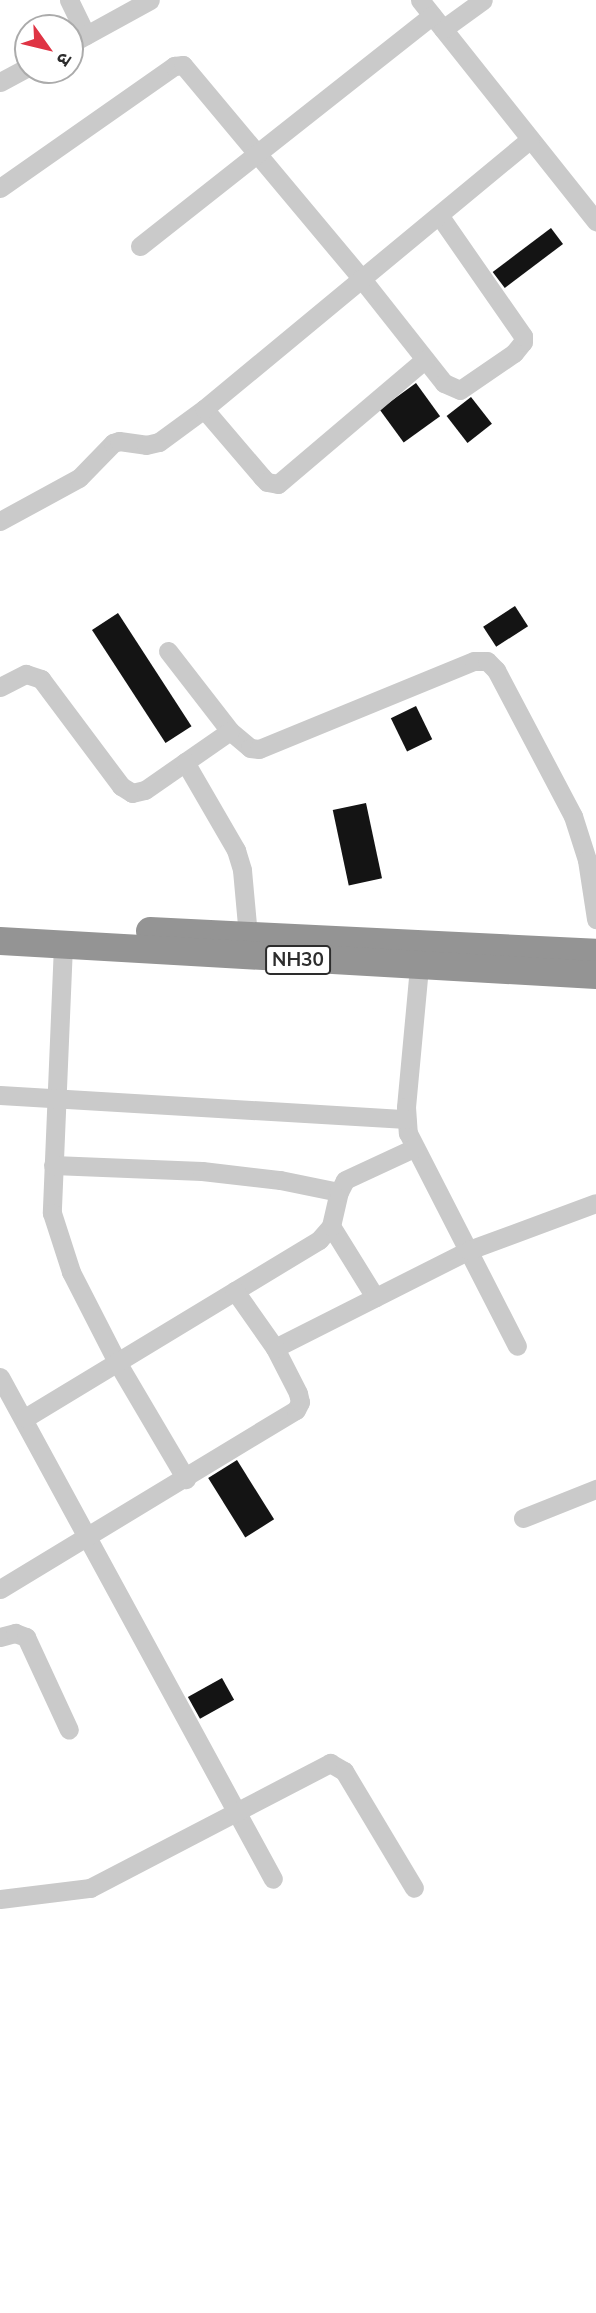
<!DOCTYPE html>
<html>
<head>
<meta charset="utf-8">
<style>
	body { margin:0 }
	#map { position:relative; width:596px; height:2313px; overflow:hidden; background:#fff; font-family:Mulish,"Noto Sans Devanagari",sans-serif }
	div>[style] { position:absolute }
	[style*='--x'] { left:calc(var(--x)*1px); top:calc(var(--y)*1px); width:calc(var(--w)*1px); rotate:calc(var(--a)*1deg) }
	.building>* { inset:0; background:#141414; transform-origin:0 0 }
	.minor>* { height:19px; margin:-9.5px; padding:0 9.5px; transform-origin:9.5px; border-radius:9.5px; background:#cacaca }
	.highway>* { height:28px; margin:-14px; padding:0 14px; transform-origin:14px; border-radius:14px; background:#949494 }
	span { translate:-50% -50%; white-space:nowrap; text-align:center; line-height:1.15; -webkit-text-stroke:7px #fff; paint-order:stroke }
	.shield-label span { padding:2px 5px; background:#fff; border:2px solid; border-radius:5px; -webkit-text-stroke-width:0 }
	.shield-label { font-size:19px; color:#2d2d2d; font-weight:700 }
	.north { position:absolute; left:14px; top:14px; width:70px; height:70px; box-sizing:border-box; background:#fff; border:2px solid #ababab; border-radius:50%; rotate:124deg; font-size:19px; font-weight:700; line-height:28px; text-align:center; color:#2d2d2d }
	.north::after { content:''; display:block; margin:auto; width:24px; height:32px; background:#df3444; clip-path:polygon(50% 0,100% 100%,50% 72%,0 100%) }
</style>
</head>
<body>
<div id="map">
	<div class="building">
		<i style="left:551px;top:228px;width:20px;height:73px;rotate:53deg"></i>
		<i style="left:416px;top:383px;width:41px;height:45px;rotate:54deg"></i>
		<i style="left:471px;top:397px;width:34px;height:31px;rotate:52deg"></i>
		<i style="left:515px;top:606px;width:24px;height:38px;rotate:57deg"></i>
		<i style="left:118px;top:613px;width:135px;height:31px;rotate:57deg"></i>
		<i style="left:416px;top:706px;width:37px;height:28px;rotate:64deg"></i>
		<i style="left:366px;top:803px;width:77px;height:34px;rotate:78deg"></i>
		<i style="left:237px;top:1460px;width:70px;height:34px;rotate:58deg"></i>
		<i style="left:222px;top:1678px;width:25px;height:39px;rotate:61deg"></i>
	</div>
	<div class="minor">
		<i style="--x:69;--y:0;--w:39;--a:64"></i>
		<i style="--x:420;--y:0;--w:283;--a:51.5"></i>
		<i style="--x:443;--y:29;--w:49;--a:-35.9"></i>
		<i style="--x:70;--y:44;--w:91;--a:-28.8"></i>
		<i style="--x:0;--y:82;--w:32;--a:-28"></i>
		<i style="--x:0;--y:188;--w:213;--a:-35"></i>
		<i style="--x:174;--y:66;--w:9;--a:-6"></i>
		<i style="--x:183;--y:65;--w:278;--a:50.1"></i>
		<i style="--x:361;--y:278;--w:134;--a:51.7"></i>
		<i style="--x:444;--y:383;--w:17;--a:24"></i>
		<i style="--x:460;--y:390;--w:65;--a:-34.4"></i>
		<i style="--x:514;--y:353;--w:14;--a:-51"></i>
		<i style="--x:523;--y:342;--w:6;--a:-90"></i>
		<i style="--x:523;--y:336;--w:147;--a:-124.8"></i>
		<i style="--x:140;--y:246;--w:372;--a:-38.3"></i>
		<i style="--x:204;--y:409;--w:89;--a:49.5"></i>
		<i style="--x:262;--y:477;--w:7;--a:45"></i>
		<i style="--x:267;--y:482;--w:11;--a:10"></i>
		<i style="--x:278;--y:484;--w:192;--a:-40.3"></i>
		<i style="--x:0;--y:521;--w:90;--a:-28.6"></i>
		<i style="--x:79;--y:478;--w:49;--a:-45.8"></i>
		<i style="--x:113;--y:443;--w:6;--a:-18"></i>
		<i style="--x:119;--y:441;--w:27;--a:8"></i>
		<i style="--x:146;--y:445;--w:13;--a:-13"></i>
		<i style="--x:159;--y:442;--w:56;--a:-36.3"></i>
		<i style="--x:204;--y:409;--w:423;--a:-39.6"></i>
		<i style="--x:168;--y:651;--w:101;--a:52.2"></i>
		<i style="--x:230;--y:731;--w:26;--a:40"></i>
		<i style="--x:250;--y:748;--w:9;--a:6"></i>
		<i style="--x:259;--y:749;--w:232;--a:-22.3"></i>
		<i style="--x:474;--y:661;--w:13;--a:0"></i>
		<i style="--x:487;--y:661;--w:13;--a:45"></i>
		<i style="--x:496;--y:670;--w:165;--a:62.2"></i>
		<i style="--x:573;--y:816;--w:46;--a:72.3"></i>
		<i style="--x:587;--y:860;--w:60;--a:81.3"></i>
		<i style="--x:0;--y:687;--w:29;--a:-27"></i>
		<i style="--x:26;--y:674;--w:16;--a:18"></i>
		<i style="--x:41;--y:679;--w:134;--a:53.2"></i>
		<i style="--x:121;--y:786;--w:13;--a:32"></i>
		<i style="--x:132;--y:793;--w:13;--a:-13"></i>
		<i style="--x:145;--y:790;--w:103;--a:-34.8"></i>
		<i style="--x:185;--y:762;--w:102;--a:59.9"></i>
		<i style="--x:236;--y:850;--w:21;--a:73"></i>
		<i style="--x:242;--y:870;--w:66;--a:84.8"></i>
		<i style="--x:63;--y:945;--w:268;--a:92.4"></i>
		<i style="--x:52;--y:1213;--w:62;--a:72.1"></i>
		<i style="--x:71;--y:1272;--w:101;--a:62.9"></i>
		<i style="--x:117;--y:1362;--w:136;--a:59.5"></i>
		<i style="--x:419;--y:967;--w:141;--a:95.3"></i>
		<i style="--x:406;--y:1107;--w:26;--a:86"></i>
		<i style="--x:408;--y:1133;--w:239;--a:62.9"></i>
		<i style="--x:0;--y:1095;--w:407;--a:3.4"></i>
		<i style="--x:53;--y:1165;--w:149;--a:2.3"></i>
		<i style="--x:202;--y:1171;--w:79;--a:6.6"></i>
		<i style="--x:280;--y:1180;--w:60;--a:11.5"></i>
		<i style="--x:331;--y:1226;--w:84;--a:58.2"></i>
		<i style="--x:275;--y:1348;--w:217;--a:-26.8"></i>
		<i style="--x:469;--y:1250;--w:135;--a:-20.3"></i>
		<i style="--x:0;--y:1377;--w:571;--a:61.46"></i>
		<i style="--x:25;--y:1418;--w:344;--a:-31.2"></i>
		<i style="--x:319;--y:1240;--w:18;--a:-49"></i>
		<i style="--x:331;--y:1226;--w:35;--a:-77"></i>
		<i style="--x:339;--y:1192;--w:13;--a:-63"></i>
		<i style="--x:345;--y:1180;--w:76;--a:-24.9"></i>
		<i style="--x:523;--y:1518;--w:79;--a:-21.7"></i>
		<i style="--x:0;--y:1589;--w:346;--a:-31.2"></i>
		<i style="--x:296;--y:1410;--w:9;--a:-63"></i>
		<i style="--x:300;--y:1402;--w:9;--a:-103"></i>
		<i style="--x:298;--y:1393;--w:51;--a:-117.1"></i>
		<i style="--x:275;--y:1348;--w:70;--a:-125.1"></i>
		<i style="--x:0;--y:1637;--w:16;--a:-15"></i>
		<i style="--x:15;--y:1633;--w:12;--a:20"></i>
		<i style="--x:26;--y:1637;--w:102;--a:65.2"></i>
		<i style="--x:0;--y:1899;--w:91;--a:-7"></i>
		<i style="--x:90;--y:1888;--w:271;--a:-27.5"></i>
		<i style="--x:330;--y:1763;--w:16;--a:30"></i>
		<i style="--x:344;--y:1771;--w:136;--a:59.1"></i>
	</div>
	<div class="highway">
		<i style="--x:150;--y:931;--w:447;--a:2.8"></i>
		<i style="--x:0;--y:941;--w:597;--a:3.27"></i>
	</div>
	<div class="shield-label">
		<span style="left:298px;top:960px">NH30</span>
	</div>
	<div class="north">उ</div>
</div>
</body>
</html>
